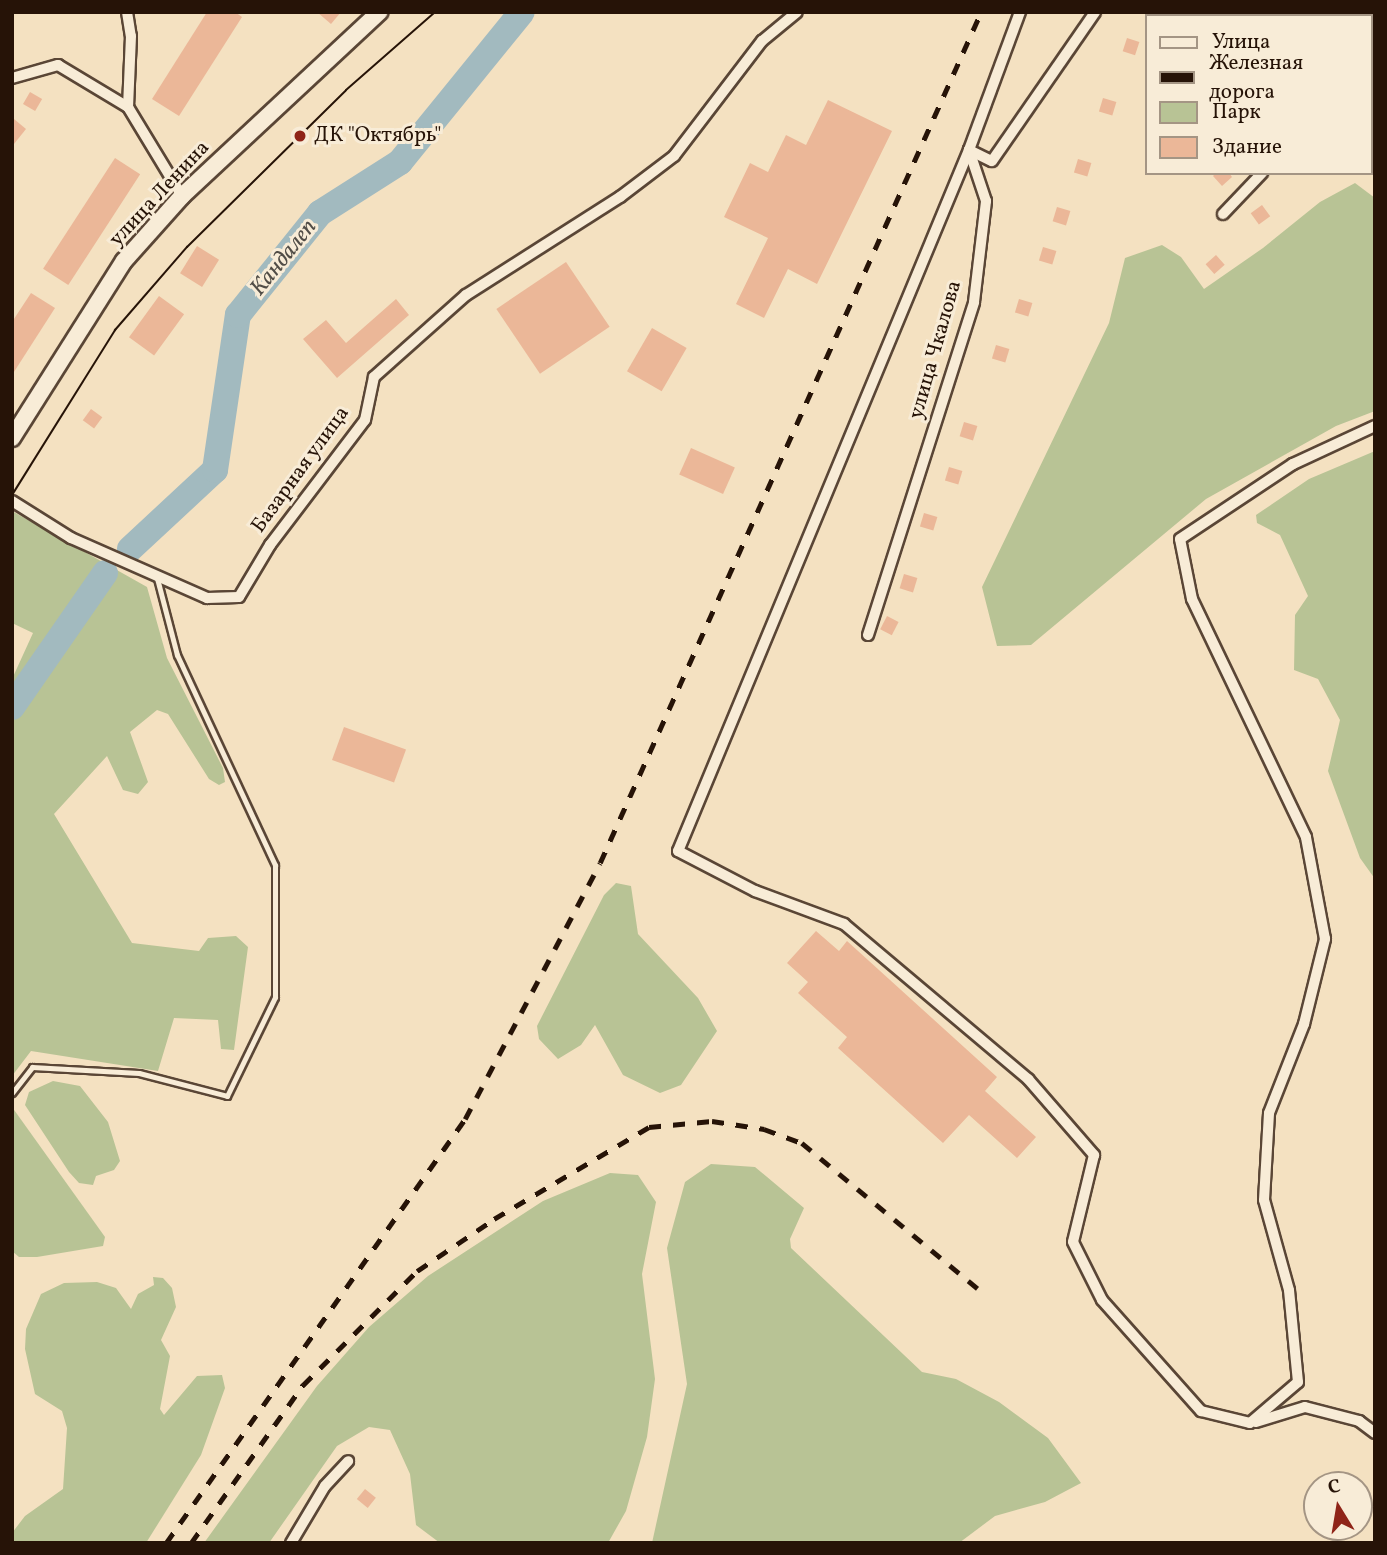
<!DOCTYPE html>
<html>
<head>
<meta charset="utf-8">
<style>
	body { margin:0 }
	#map { position:relative; width:1387px; height:1555px; overflow:hidden; background:#f4e1c1; font-family:Vollkorn,serif }
	div>[style] { position:absolute }
	[style*='--x'] { left:calc(var(--x)*1px); top:calc(var(--y)*1px); width:calc(var(--w)*1px); rotate:calc(var(--a)*1deg) }
	.green>* { inset:0; background:#b8c395 }
	.river>* { height:26px; margin:-13px; padding:0 13px; transform-origin:13px; border-radius:13px; background:#a2babf }
	.building>* { inset:0; background:#ebb798; transform-origin:0 0 }
	.roads { filter:drop-shadow(2px 0 #5a4636) drop-shadow(-2px 0 #5a4636) drop-shadow(0 2px #5a4636) drop-shadow(0 -2px #5a4636) }
	.lane>* { height:5px; margin:-2.5px; padding:0 2.5px; transform-origin:2.5px; border-radius:2.5px; background:#f8ecd7 }
	.street>* { height:10px; margin:-5px; padding:0 5px; transform-origin:5px; border-radius:5px; background:#f8ecd7 }
	.secondary>* { height:16px; margin:-8px; padding:0 8px; transform-origin:8px; border-radius:8px; background:#f8ecd7 }
	.tram>* { height:2px; margin:-1px; padding:0 1px; transform-origin:1px; border-radius:1px; background:#261307 }
	.rail>* { height:4.5px; margin-top:-2.25px; transform-origin:0; background:repeating-linear-gradient(90deg,#261307 0 12px,transparent 0 24px) }
	.dots>* { width:19px; height:19px; translate:-50% -50%; box-sizing:border-box; border:4px solid #f8ecd7; border-radius:50% }
	span { translate:-50% -50%; white-space:nowrap; text-align:center; line-height:1.15; -webkit-text-stroke:6px #f8ecd7; paint-order:stroke }
	.poi-label { font-size:21px; color:#261307 }
	.left { translate:0 -50%; text-align:left }
	.street-label { font-size:21px; color:#261307 }
	.water-label { font-size:23px; color:#514d47; font-style:italic }
	.frame { position:absolute; inset:0; border:14px solid #261307; pointer-events:none }
	.legend { position:absolute; left:1145px; top:14px; width:228px; height:161px; box-sizing:border-box; background:#f8ecd7; border:2px solid #a49584; margin:0; padding:9px 12px; list-style:none; font-size:21px; color:#261307 }
	.legend li { display:flex; align-items:center; gap:14px; height:35px }
	.legend b { width:35px; border:2px solid #a49584 }
	.north { position:absolute; left:1303px; top:1471px; width:70px; height:70px; box-sizing:border-box; background:#f8ecd7; border:2px solid #a49584; border-radius:50%; rotate:349deg; font-size:19px; font-weight:700; line-height:28px; text-align:center; color:#261307 }
	.north::after { content:''; display:block; margin:auto; width:24px; height:32px; background:#8f2418; clip-path:polygon(50% 0,100% 100%,50% 72%,0 100%) }
</style>
</head>
<body>
<div id="map">
	<div class="green">
		<i style="clip-path:polygon(1355px 183px,1375px 198px,1375px 411px,1336px 426px,1206px 499px,1031px 645px,997px 646px,982px 587px,1109px 323px,1125px 258px,1162px 245px,1181px 257px,1204px 289px,1263px 248px,1320px 202px)"></i>
		<i style="clip-path:polygon(1375px 451px,1375px 879px,1360px 858px,1328px 771px,1340px 720px,1318px 679px,1294px 670px,1295px 615px,1308px 596px,1280px 535px,1257px 523px,1256px 515px,1309px 479px)"></i>
		<i style="clip-path:polygon(12px 511px,147px 587px,167px 658px,223px 768px,225px 782px,219px 785px,209px 779px,168px 714px,157px 710px,130px 732px,148px 782px,138px 794px,123px 790px,107px 756px,54px 814px,132px 943px,199px 951px,208px 938px,236px 936px,248px 947px,234px 1050px,221px 1049px,218px 1020px,174px 1018px,158px 1071px,31px 1051px,12px 1076px,12px 679px,33px 633px,12px 623px)"></i>
		<i style="clip-path:polygon(616px 883px,631px 886px,638px 934px,698px 998px,717px 1031px,681px 1085px,660px 1093px,623px 1075px,595px 1025px,581px 1045px,558px 1059px,539px 1039px,537px 1026px,604px 895px)"></i>
		<i style="clip-path:polygon(53px 1081px,80px 1086px,108px 1122px,120px 1161px,114px 1170px,96px 1176px,93px 1185px,79px 1183px,69px 1172px,25px 1105px,29px 1092px)"></i>
		<i style="clip-path:polygon(12px 1107px,105px 1237px,103px 1246px,37px 1257px,19px 1257px,12px 1251px)"></i>
		<i style="clip-path:polygon(711px 1164px,755px 1167px,804px 1208px,790px 1239px,791px 1248px,922px 1372px,956px 1379px,999px 1402px,1048px 1438px,1081px 1483px,1045px 1502px,995px 1516px,959px 1543px,652px 1543px,687px 1384px,667px 1248px,685px 1182px)"></i>
		<i style="clip-path:polygon(610px 1173px,638px 1175px,656px 1202px,642px 1274px,655px 1379px,647px 1437px,626px 1511px,608px 1543px,440px 1543px,416px 1525px,410px 1474px,390px 1430px,369px 1427px,337px 1446px,269px 1543px,204px 1543px,317px 1386px,369px 1327px,428px 1276px,543px 1201px)"></i>
		<i style="clip-path:polygon(153px 1277px,163px 1278px,172px 1288px,176px 1307px,161px 1340px,170px 1356px,160px 1409px,164px 1415px,197px 1376px,222px 1375px,225px 1388px,201px 1455px,146px 1543px,12px 1543px,12px 1533px,25px 1516px,63px 1489px,67px 1428px,62px 1411px,35px 1394px,25px 1349px,26px 1329px,41px 1294px,64px 1283px,97px 1282px,116px 1288px,131px 1309px,138px 1294px,154px 1285px)"></i>
	</div>
	<div class="river">
		<i style="--x:130;--y:549;--w:116;--a:-42.9"></i>
		<i style="--x:215;--y:470;--w:157;--a:-81.6"></i>
		<i style="--x:238;--y:315;--w:131;--a:-51.2"></i>
		<i style="--x:320;--y:213;--w:95;--a:-32.5"></i>
		<i style="--x:400;--y:162;--w:193;--a:-50.9"></i>
		<i style="--x:12;--y:707;--w:163;--a:-55.2"></i>
	</div>
	<div class="building">
		<i style="clip-path:polygon(207px 12px,235px 12px,242px 17px,179px 116px,152px 99px)"></i>
		<i style="clip-path:polygon(317px 12px,341px 12px,331px 24px)"></i>
		<i style="left:1127px;top:38px;width:13px;height:14px;rotate:18deg"></i>
		<i style="left:30px;top:92px;width:14px;height:14px;rotate:30deg"></i>
		<i style="left:1103px;top:98px;width:14px;height:14px;rotate:17deg"></i>
		<i style="clip-path:polygon(828px 100px,892px 131px,817px 284px,788px 269px,764px 318px,736px 304px,768px 238px,724px 217px,750px 163px,768px 172px,786px 135px,806px 145px)"></i>
		<i style="clip-path:polygon(14px 119px,26px 129px,14px 144px,12px 143px)"></i>
		<i style="left:115px;top:158px;width:30px;height:132px;rotate:33deg"></i>
		<i style="left:1078px;top:159px;width:14px;height:14px;rotate:17deg"></i>
		<i style="clip-path:polygon(1216px 173px,1229px 173px,1232px 177px,1222px 186px,1213px 176px)"></i>
		<i style="left:1262px;top:205px;width:14px;height:14px;rotate:54deg"></i>
		<i style="left:1057px;top:207px;width:14px;height:15px;rotate:17deg"></i>
		<i style="left:197px;top:246px;width:26px;height:32px;rotate:32deg"></i>
		<i style="left:1043px;top:247px;width:14px;height:14px;rotate:17deg"></i>
		<i style="left:1216px;top:255px;width:13px;height:14px;rotate:48deg"></i>
		<i style="left:566px;top:262px;width:78px;height:84px;rotate:56deg"></i>
		<i style="clip-path:polygon(31px 293px,55px 308px,12px 375px,12px 322px)"></i>
		<i style="left:159px;top:296px;width:31px;height:51px;rotate:36deg"></i>
		<i style="clip-path:polygon(396px 299px,409px 315px,337px 378px,303px 339px,326px 320px,346px 343px)"></i>
		<i style="left:1019px;top:299px;width:14px;height:14px;rotate:17deg"></i>
		<i style="left:652px;top:328px;width:40px;height:50px;rotate:30deg"></i>
		<i style="left:996px;top:345px;width:14px;height:14px;rotate:17deg"></i>
		<i style="left:91px;top:409px;width:14px;height:14px;rotate:36deg"></i>
		<i style="left:964px;top:422px;width:14px;height:15px;rotate:17deg"></i>
		<i style="left:691px;top:448px;width:48px;height:29px;rotate:24deg"></i>
		<i style="left:949px;top:467px;width:14px;height:14px;rotate:17deg"></i>
		<i style="left:924px;top:513px;width:14px;height:14px;rotate:17deg"></i>
		<i style="left:904px;top:574px;width:14px;height:15px;rotate:17deg"></i>
		<i style="left:887px;top:616px;width:13px;height:15px;rotate:27deg"></i>
		<i style="left:344px;top:727px;width:66px;height:35px;rotate:20deg"></i>
		<i style="clip-path:polygon(816px 931px,839px 951px,847px 941px,997px 1077px,985px 1091px,1036px 1137px,1017px 1158px,969px 1115px,943px 1143px,838px 1048px,847px 1037px,798px 993px,808px 982px,787px 963px)"></i>
		<i style="left:365px;top:1489px;width:14px;height:13px;rotate:39deg"></i>
	</div>
	<div class="roads">
		<div class="lane">
			<i style="--x:12;--y:1093;--w:33;--a:-52"></i>
			<i style="--x:32;--y:1067;--w:107;--a:3.2"></i>
			<i style="--x:139;--y:1073;--w:91;--a:14.6"></i>
			<i style="--x:227;--y:1096;--w:110;--a:-64.1"></i>
			<i style="--x:275;--y:997;--w:132;--a:-90"></i>
			<i style="--x:275;--y:865;--w:232;--a:-115"></i>
			<i style="--x:177;--y:655;--w:80;--a:-104.6"></i>
		</div>
		<div class="street">
			<i style="--x:127;--y:12;--w:24;--a:81"></i>
			<i style="--x:131;--y:36;--w:71;--a:92.4"></i>
			<i style="--x:128;--y:107;--w:104;--a:58.8"></i>
			<i style="--x:1020;--y:12;--w:147;--a:110.3"></i>
			<i style="--x:969;--y:150;--w:759;--a:112.54"></i>
			<i style="--x:678;--y:851;--w:87;--a:27.5"></i>
			<i style="--x:755;--y:891;--w:95;--a:20.3"></i>
			<i style="--x:844;--y:924;--w:241;--a:40.1"></i>
			<i style="--x:1028;--y:1079;--w:101;--a:49"></i>
			<i style="--x:1094;--y:1155;--w:89;--a:103.6"></i>
			<i style="--x:1073;--y:1242;--w:65;--a:63.4"></i>
			<i style="--x:1102;--y:1300;--w:149;--a:48.3"></i>
			<i style="--x:1201;--y:1411;--w:50;--a:13.8"></i>
			<i style="--x:1250;--y:1423;--w:63;--a:-40.5"></i>
			<i style="--x:1298;--y:1382;--w:92;--a:-95.6"></i>
			<i style="--x:1289;--y:1290;--w:93;--a:-105.5"></i>
			<i style="--x:1264;--y:1200;--w:87;--a:-86.7"></i>
			<i style="--x:1269;--y:1113;--w:96;--a:-68.5"></i>
			<i style="--x:1304;--y:1024;--w:88;--a:-76.1"></i>
			<i style="--x:1325;--y:939;--w:104;--a:-100.6"></i>
			<i style="--x:1306;--y:837;--w:264;--a:-115.6"></i>
			<i style="--x:1192;--y:599;--w:61;--a:-101.3"></i>
			<i style="--x:1180;--y:539;--w:136;--a:-33.6"></i>
			<i style="--x:1293;--y:464;--w:90;--a:-24.9"></i>
			<i style="--x:1371;--y:55;--w:5;--a:-37"></i>
			<i style="--x:12;--y:78;--w:48;--a:-15.8"></i>
			<i style="--x:58;--y:65;--w:82;--a:31"></i>
			<i style="--x:1223;--y:214;--w:57;--a:-46.4"></i>
			<i style="--x:12;--y:501;--w:70;--a:32.1"></i>
			<i style="--x:71;--y:538;--w:149;--a:23.8"></i>
			<i style="--x:207;--y:598;--w:32;--a:-2"></i>
			<i style="--x:239;--y:597;--w:61;--a:-59.2"></i>
			<i style="--x:270;--y:545;--w:157;--a:-52.8"></i>
			<i style="--x:365;--y:420;--w:44;--a:-78.2"></i>
			<i style="--x:374;--y:377;--w:123;--a:-41.7"></i>
			<i style="--x:466;--y:295;--w:183;--a:-32.5"></i>
			<i style="--x:620;--y:197;--w:68;--a:-37.2"></i>
			<i style="--x:674;--y:156;--w:145;--a:-52.6"></i>
			<i style="--x:762;--y:41;--w:45;--a:-39.6"></i>
			<i style="--x:868;--y:635;--w:349;--a:-72.3"></i>
			<i style="--x:974;--y:302;--w:102;--a:-83.2"></i>
			<i style="--x:986;--y:201;--w:54;--a:-108.4"></i>
			<i style="--x:969;--y:150;--w:25;--a:26"></i>
			<i style="--x:992;--y:161;--w:181;--a:-55.3"></i>
			<i style="--x:1256;--y:1422;--w:51;--a:-17"></i>
			<i style="--x:1305;--y:1407;--w:56;--a:14.5"></i>
			<i style="--x:1359;--y:1421;--w:20;--a:37"></i>
			<i style="--x:291;--y:1543;--w:66;--a:-59.2"></i>
			<i style="--x:325;--y:1486;--w:34;--a:-47"></i>
		</div>
		<div class="secondary">
			<i style="--x:12;--y:438;--w:209;--a:-57.7"></i>
			<i style="--x:124;--y:261;--w:87;--a:-48.3"></i>
			<i style="--x:182;--y:196;--w:270;--a:-43"></i>
		</div>
	</div>
	<div class="tram">
		<i style="--x:12;--y:495;--w:195;--a:-58"></i>
		<i style="--x:115;--y:330;--w:110;--a:-49.1"></i>
		<i style="--x:187;--y:247;--w:223;--a:-44.6"></i>
		<i style="--x:346;--y:90;--w:118;--a:-41.2"></i>
	</div>
	<div class="rail">
		<i style="--x:166;--y:1543;--w:519;--a:-54.81"></i>
		<i style="--x:465;--y:1119;--w:289;--a:-62.2"></i>
		<i style="--x:600;--y:863;--w:932;--a:-65.88"></i>
		<i style="--x:191;--y:1543;--w:194;--a:-54.7"></i>
		<i style="--x:303;--y:1385;--w:161;--a:-45"></i>
		<i style="--x:417;--y:1271;--w:93;--a:-34"></i>
		<i style="--x:494;--y:1219;--w:180;--a:-30.7"></i>
		<i style="--x:649;--y:1127;--w:63;--a:-5.4"></i>
		<i style="--x:712;--y:1121;--w:53;--a:8.7"></i>
		<i style="--x:764;--y:1129;--w:40;--a:20.2"></i>
		<i style="--x:802;--y:1143;--w:232;--a:39.6"></i>
	</div>
	<div class="dots">
		<i style="left:300px;top:136px;background:#8f2418"></i>
	</div>
	<div class="poi-label">
		<span class="left" style="left:314px;top:136px">ДК "Октябрь"</span>
	</div>
	<div class="street-label">
		<span style="left:160px;top:194px;rotate:-47deg">улица Ленина</span>
		<span style="left:936px;top:350px;rotate:-74deg">улица Чкалова</span>
		<span style="left:301px;top:470px;rotate:-54deg">Базарная улица</span>
	</div>
	<div class="water-label">
		<span style="left:284px;top:258px;rotate:-51deg">Кандалеп</span>
	</div>
	<div class="frame"></div>
	<ul class="legend">
	<li><b style="height:9px;background:#f8ecd7"></b>Улица</li>
	<li><b style="height:9px;background:#261307"></b>Железная дорога</li>
	<li><b style="height:19px;background:#b8c395"></b>Парк</li>
	<li><b style="height:19px;background:#ebb798"></b>Здание</li>
	</ul>
	<div class="north">С</div>
</div>
</body>
</html>
